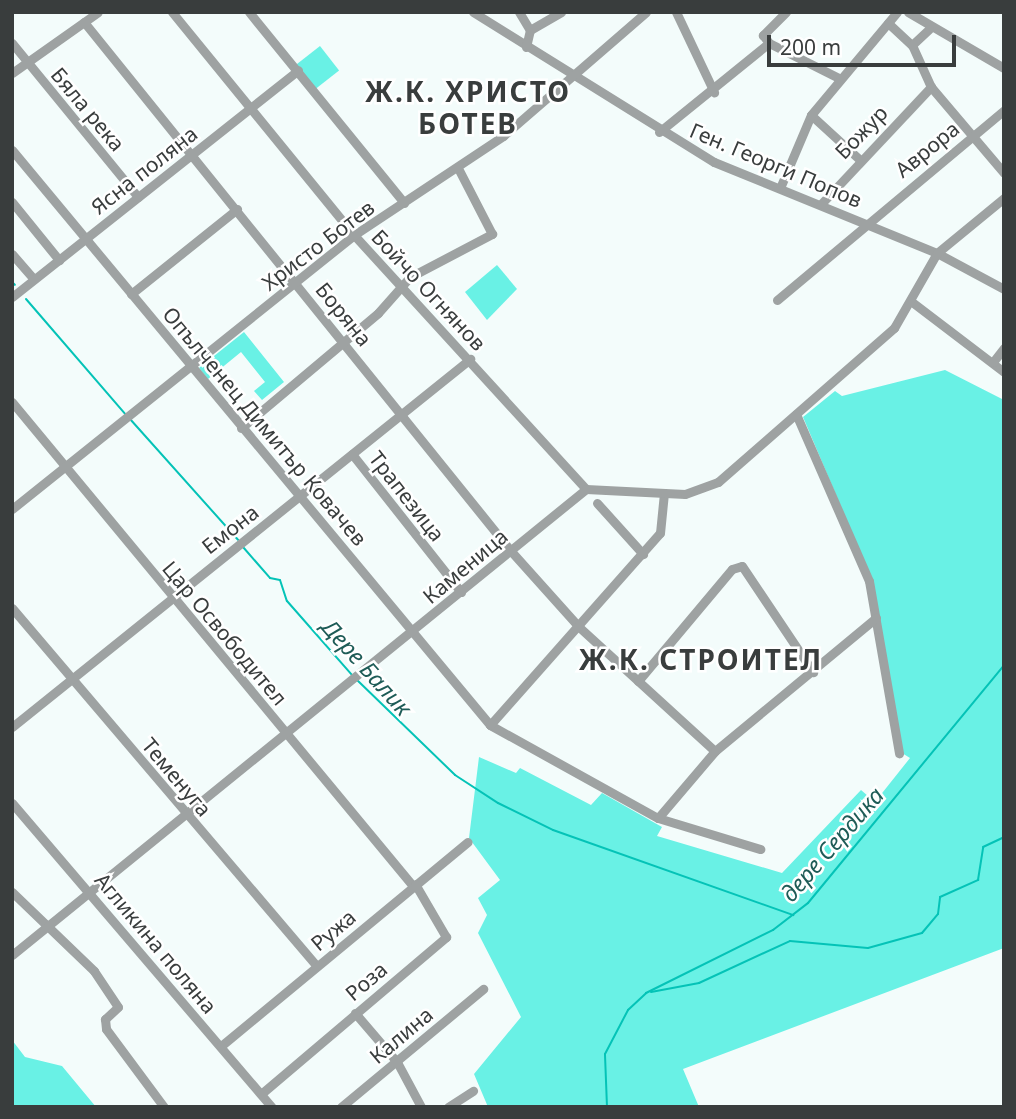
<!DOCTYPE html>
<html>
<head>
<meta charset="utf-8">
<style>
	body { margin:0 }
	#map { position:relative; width:1016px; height:1119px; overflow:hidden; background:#f3fcfb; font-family:"Noto Sans",sans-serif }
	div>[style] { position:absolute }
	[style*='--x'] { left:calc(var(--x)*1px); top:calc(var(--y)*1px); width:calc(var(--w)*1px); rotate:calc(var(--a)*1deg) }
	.green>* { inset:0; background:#69f1e5; transform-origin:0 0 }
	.stream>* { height:2px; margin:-1px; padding:0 1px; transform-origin:1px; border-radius:1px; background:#04c3b7 }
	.minor>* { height:9px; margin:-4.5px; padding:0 4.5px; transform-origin:4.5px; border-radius:4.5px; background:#9ea2a2 }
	span { translate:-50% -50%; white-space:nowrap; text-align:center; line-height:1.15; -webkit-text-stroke:5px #fff; paint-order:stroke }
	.street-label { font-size:21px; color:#393d3d }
	.water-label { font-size:23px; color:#1e5c57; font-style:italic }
	.district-label { font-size:28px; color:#393d3d; font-weight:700; letter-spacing:2px }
	.frame { position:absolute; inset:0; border:14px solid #393d3d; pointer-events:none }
	.scale { position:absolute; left:767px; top:35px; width:189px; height:32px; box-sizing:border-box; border:4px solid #393d3d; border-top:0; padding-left:9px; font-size:21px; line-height:24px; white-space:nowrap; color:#393d3d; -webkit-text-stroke:5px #fff; paint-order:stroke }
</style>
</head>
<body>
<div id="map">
	<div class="green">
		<i style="left:320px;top:46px;width:31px;height:30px;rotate:52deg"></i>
		<i style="clip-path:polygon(497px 265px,517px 289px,487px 320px,465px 292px)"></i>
		<i style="clip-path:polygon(244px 332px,284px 382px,262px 400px,254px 391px,265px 382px,241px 352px,208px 379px,199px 368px)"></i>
		<i style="clip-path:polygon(945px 370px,1004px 400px,1004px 948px,683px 1069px,699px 1107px,488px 1107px,474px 1074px,521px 1017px,478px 933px,487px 915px,478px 898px,500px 880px,469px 838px,479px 757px,516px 773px,520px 768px,591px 805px,602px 793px,662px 827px,657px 836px,782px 873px,861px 790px,875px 802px,910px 758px,902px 753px,872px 580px,803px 417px,835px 391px,842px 396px)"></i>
		<i style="clip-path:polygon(12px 1040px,25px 1057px,62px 1066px,96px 1107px,13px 1107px)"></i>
	</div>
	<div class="stream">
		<i style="--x:12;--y:282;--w:4;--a:45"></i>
		<i style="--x:26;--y:299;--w:153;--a:49.2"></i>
		<i style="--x:130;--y:419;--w:162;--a:48.2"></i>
		<i style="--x:243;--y:547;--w:41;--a:48.9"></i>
		<i style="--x:270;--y:578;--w:10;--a:11"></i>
		<i style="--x:280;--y:580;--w:22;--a:72"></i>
		<i style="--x:287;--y:601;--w:98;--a:48.7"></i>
		<i style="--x:356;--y:679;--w:138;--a:44.1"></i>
		<i style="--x:455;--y:775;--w:51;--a:33.1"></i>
		<i style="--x:498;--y:803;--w:61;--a:26.1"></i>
		<i style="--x:553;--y:830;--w:255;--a:19.5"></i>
		<i style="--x:651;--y:992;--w:49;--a:-10.6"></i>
		<i style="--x:699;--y:983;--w:100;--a:-24.8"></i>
		<i style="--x:790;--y:941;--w:78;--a:5.1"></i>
		<i style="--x:868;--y:948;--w:56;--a:-15.5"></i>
		<i style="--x:922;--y:933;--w:25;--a:-50"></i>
		<i style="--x:938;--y:914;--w:17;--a:-83"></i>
		<i style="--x:940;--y:897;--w:42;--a:-24.1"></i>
		<i style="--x:978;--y:880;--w:33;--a:-81"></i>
		<i style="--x:983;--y:847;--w:23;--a:-25"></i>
		<i style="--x:607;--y:1107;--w:53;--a:-92.2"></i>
		<i style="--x:605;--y:1054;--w:50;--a:-62.4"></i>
		<i style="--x:628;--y:1010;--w:25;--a:-43"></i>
		<i style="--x:646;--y:993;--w:142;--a:-26.4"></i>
		<i style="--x:773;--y:930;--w:44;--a:-37.6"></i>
		<i style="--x:808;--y:903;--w:308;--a:-50.5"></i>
	</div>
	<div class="minor">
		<i style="--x:172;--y:12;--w:288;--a:50.8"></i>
		<i style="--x:354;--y:235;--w:344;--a:47.6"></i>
		<i style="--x:249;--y:12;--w:246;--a:50.9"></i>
		<i style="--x:473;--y:12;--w:284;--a:31.9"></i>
		<i style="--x:714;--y:162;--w:241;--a:22.2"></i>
		<i style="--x:937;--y:253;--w:76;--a:28.2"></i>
		<i style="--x:519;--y:12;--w:21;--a:59"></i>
		<i style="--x:676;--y:12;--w:89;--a:64.6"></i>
		<i style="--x:786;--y:12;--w:33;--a:135"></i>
		<i style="--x:763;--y:35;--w:10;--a:53"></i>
		<i style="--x:769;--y:43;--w:78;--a:26.6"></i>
		<i style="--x:908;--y:12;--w:111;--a:30.3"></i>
		<i style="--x:84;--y:22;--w:678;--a:51.1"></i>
		<i style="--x:510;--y:550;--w:103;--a:48.1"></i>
		<i style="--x:579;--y:627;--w:184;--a:42.4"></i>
		<i style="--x:888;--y:23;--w:33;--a:43"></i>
		<i style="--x:912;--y:45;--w:46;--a:65.7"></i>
		<i style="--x:931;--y:87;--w:113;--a:49.7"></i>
		<i style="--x:12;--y:43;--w:199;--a:50.7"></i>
		<i style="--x:912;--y:45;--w:23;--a:-43"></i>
		<i style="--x:526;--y:47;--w:17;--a:-77"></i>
		<i style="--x:530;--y:30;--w:36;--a:-30"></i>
		<i style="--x:12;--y:73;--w:105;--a:-35.3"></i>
		<i style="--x:811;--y:115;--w:64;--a:42.5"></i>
		<i style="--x:659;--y:132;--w:141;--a:-39"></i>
		<i style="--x:12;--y:150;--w:748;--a:50.26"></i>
		<i style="--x:490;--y:725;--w:192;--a:29"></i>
		<i style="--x:658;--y:818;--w:107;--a:16.9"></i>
		<i style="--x:780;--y:188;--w:79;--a:-67"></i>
		<i style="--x:811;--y:115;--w:134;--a:-50.1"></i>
		<i style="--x:12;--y:202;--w:75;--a:51"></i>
		<i style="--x:821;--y:204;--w:161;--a:-46.8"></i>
		<i style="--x:12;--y:254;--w:33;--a:49"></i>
		<i style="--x:131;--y:294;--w:136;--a:-38.7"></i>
		<i style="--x:12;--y:297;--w:365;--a:-38.4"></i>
		<i style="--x:777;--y:300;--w:296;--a:-39.9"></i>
		<i style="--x:912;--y:302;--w:116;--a:37.3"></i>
		<i style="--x:993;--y:362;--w:18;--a:-52"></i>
		<i style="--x:12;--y:402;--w:629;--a:50.36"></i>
		<i style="--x:796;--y:414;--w:182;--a:66.4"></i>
		<i style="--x:869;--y:581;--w:175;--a:80.1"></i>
		<i style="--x:241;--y:428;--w:179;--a:-40"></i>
		<i style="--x:378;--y:313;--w:48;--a:-48.4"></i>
		<i style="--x:410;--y:277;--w:93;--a:-27.7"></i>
		<i style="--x:492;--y:234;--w:72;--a:-117.3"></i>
		<i style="--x:352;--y:454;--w:176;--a:51.7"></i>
		<i style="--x:597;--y:503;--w:69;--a:48"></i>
		<i style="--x:12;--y:509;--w:438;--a:-38.7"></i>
		<i style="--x:354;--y:235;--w:179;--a:-33.6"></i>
		<i style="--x:503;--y:136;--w:189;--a:-40.9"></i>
		<i style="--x:12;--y:608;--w:470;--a:49.6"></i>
		<i style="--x:638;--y:681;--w:146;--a:-50"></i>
		<i style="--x:732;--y:569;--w:10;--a:-17"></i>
		<i style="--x:742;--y:566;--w:128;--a:56.2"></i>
		<i style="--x:490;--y:725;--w:256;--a:-48.5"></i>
		<i style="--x:660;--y:533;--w:40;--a:-84.3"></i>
		<i style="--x:12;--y:727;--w:588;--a:-38.78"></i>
		<i style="--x:12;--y:803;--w:400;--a:49.5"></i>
		<i style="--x:658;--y:818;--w:88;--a:-49.6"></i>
		<i style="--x:715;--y:751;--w:209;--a:-39.6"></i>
		<i style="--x:12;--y:892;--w:114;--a:43.9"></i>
		<i style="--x:94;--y:971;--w:43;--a:56.3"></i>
		<i style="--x:118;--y:1007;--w:18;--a:137"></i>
		<i style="--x:105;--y:1019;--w:10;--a:84"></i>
		<i style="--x:106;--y:1029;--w:97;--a:53.4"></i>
		<i style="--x:12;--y:955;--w:739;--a:-39.07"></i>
		<i style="--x:586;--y:489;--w:99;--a:2.9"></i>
		<i style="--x:685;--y:494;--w:35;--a:-20"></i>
		<i style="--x:718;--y:482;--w:234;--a:-41.2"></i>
		<i style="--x:894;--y:328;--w:86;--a:-60.2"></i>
		<i style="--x:937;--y:253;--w:87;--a:-39.4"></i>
		<i style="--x:355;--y:1013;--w:65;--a:49.4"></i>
		<i style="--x:397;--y:1062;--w:51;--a:61.9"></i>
		<i style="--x:221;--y:1046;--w:320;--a:-39.6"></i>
		<i style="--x:261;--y:1094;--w:243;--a:-40.3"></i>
		<i style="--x:446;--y:937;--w:61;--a:-120.3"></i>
		<i style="--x:341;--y:1107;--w:185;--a:-39.7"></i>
		<i style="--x:448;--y:1107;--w:30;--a:-33"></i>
	</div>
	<div class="street-label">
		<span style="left:88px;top:109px;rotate:50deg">Бяла река</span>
		<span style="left:861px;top:132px;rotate:-46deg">Божур</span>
		<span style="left:927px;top:149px;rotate:-39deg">Аврора</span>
		<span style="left:776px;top:165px;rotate:23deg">Ген. Георги Попов</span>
		<span style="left:144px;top:170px;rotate:-38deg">Ясна поляна</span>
		<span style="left:318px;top:245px;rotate:-37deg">Христо Ботев</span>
		<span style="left:429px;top:290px;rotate:47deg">Бойчо Огнянов</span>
		<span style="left:344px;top:314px;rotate:51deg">Боряна</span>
		<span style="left:265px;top:426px;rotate:50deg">Опълченец Димитър Ковачев</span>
		<span style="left:407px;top:496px;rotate:52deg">Трапезица</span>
		<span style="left:230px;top:529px;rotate:-38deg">Емона</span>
		<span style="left:465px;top:566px;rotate:-40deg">Каменица</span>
		<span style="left:225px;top:633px;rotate:50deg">Цар Освободител</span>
		<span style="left:177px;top:777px;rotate:50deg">Теменуга</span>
		<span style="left:333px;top:930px;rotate:-40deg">Ружа</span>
		<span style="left:156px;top:943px;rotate:50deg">Агликина поляна</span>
		<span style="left:366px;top:981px;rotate:-40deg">Роза</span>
		<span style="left:401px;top:1035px;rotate:-40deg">Калина</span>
	</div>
	<div class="water-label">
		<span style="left:367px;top:667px;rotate:48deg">Дере Балик</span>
		<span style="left:832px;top:844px;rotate:-49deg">дере Сердика</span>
	</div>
	<div class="district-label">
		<span style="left:468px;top:107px">Ж.К. ХРИСТО<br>БОТЕВ</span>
		<span style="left:701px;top:659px">Ж.К. СТРОИТЕЛ</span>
	</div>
	<div class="frame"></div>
	<div class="scale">200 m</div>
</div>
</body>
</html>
